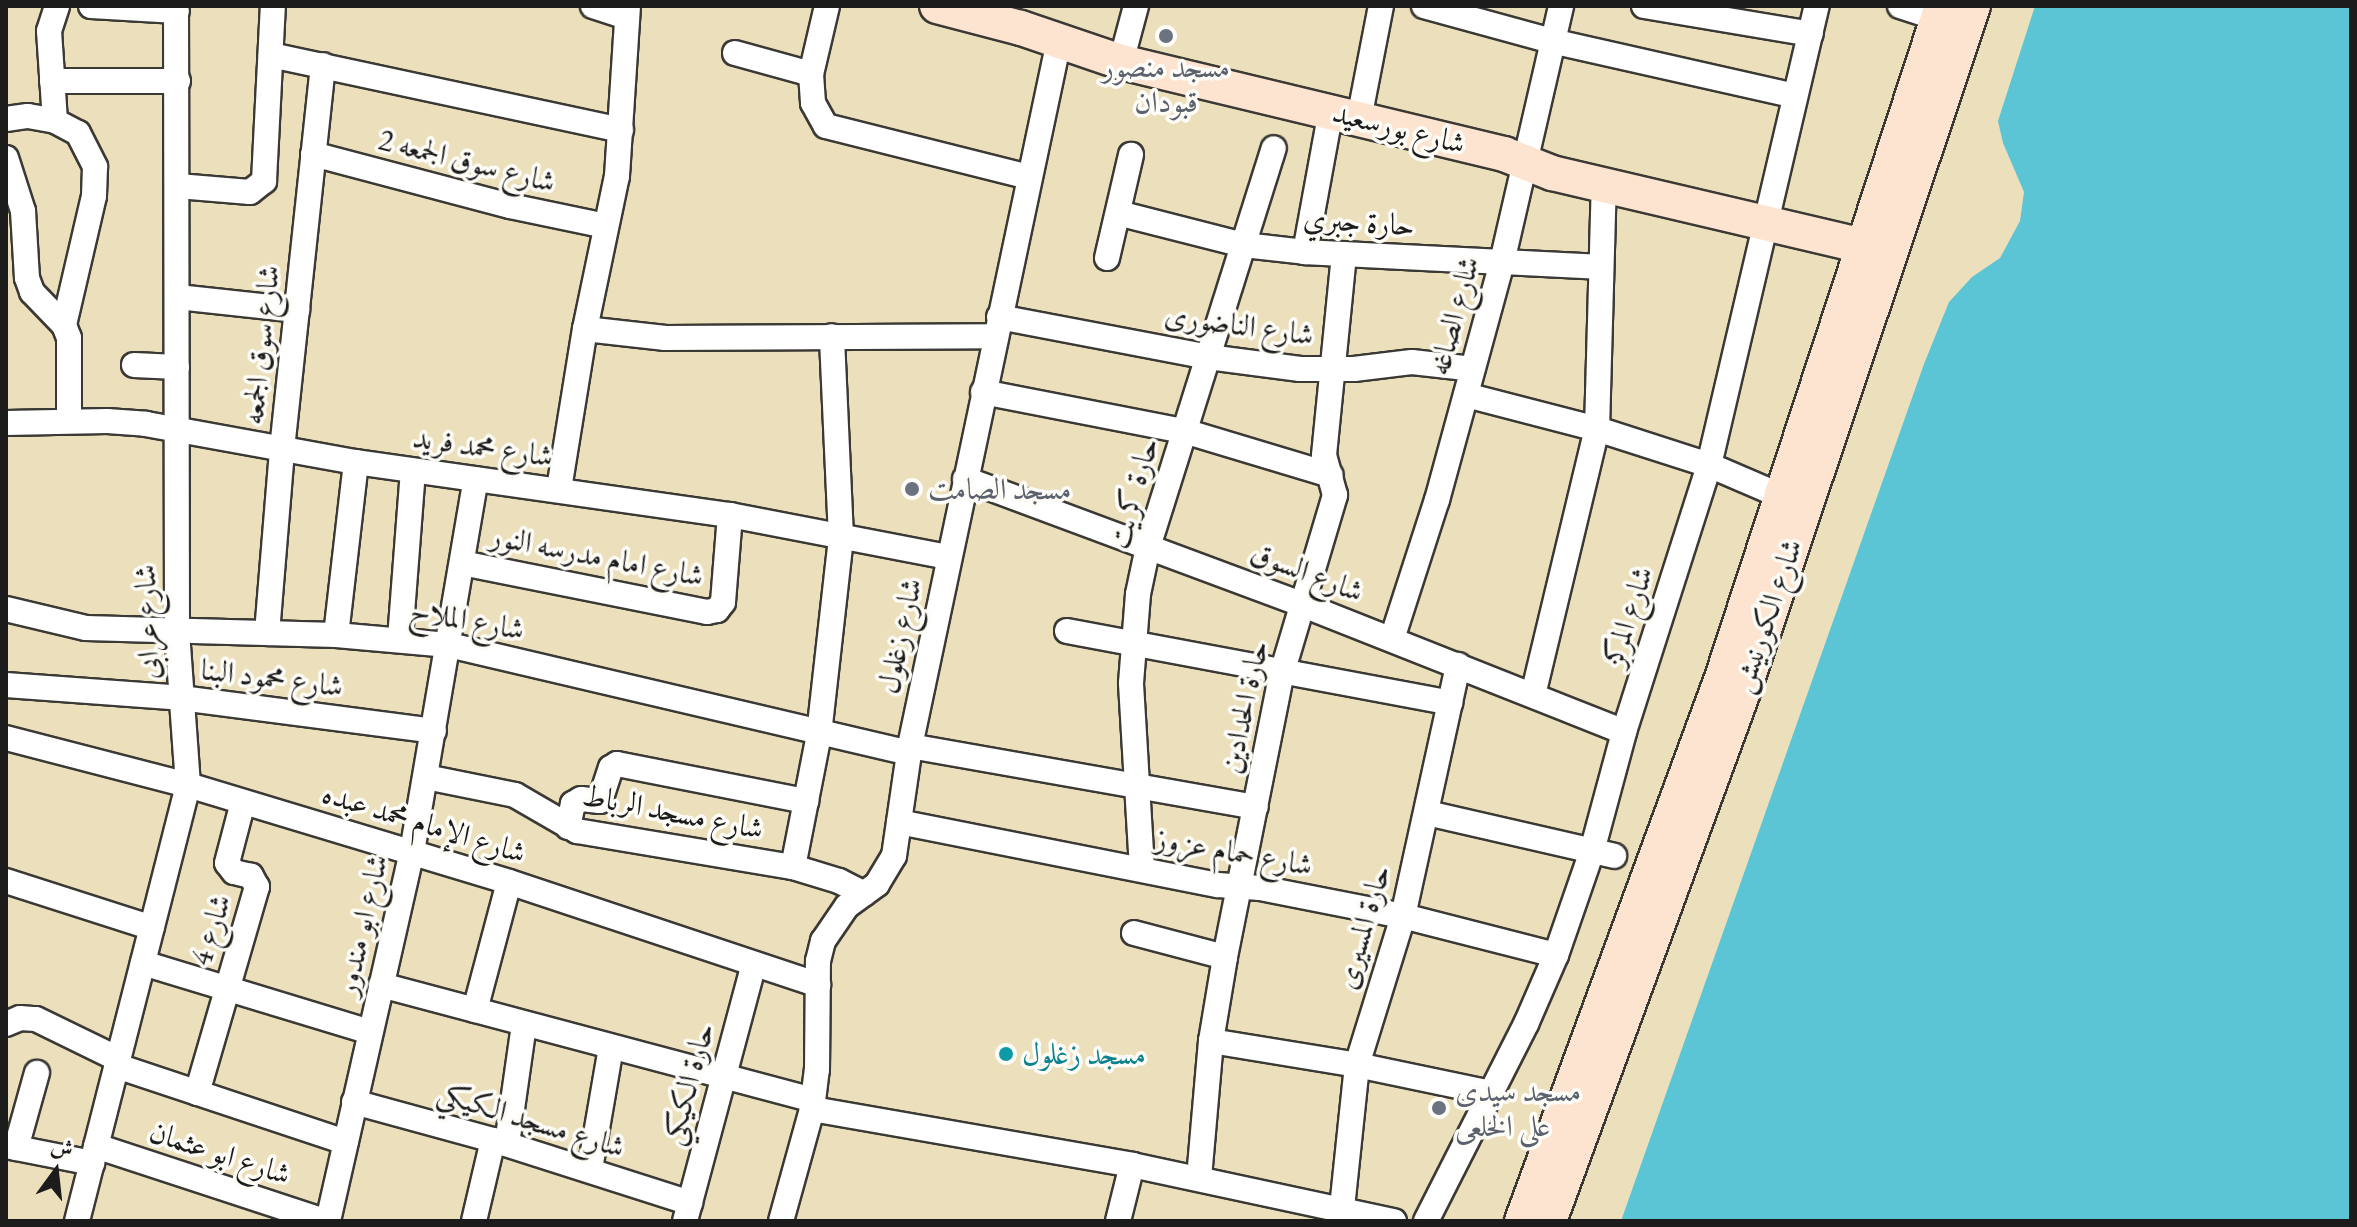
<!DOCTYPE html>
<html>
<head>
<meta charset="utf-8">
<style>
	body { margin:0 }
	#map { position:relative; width:2357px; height:1227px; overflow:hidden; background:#ebdfbc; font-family:"EB Garamond",Amiri,serif }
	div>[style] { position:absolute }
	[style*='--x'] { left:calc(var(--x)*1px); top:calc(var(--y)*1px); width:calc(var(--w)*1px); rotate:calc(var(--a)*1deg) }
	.water>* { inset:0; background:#5bc5d6 }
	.roads { filter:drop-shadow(2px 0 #3b3934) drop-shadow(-2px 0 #3b3934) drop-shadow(0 2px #3b3934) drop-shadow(0 -2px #3b3934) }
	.street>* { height:24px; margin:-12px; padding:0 12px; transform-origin:12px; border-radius:12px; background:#fff }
	.secondary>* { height:34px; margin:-17px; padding:0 17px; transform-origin:17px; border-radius:17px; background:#fde4d0 }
	.dots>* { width:22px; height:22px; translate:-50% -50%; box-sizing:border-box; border:4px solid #fdfcf7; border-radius:50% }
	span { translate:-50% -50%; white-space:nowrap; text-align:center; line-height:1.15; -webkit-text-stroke:7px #fdfcf7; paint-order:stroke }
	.worship-label { font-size:30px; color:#5b616d }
	.left { translate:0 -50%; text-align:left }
	.street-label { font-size:30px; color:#1c1c1c }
	.culture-label { font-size:30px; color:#0d838f }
	.frame { position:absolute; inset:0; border:8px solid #1c1c1c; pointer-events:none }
	.north { position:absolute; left:16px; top:1131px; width:80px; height:80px; -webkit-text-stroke:6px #fdfcf7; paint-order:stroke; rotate:15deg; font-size:22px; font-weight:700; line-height:32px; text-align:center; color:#1c1c1c }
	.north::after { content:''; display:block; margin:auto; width:28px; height:36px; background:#1c1c1c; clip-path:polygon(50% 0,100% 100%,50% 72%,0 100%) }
</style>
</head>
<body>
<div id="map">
	<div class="water">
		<i style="clip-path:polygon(2035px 6px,2351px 6px,2351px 1221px,1621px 1221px,1924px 364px,1949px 302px,1972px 277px,2000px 258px,2020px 221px,2024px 192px,2003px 143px,1998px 121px)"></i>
	</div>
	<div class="roads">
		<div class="street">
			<i style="--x:91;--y:6;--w:86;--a:3.3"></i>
			<i style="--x:593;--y:6;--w:35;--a:18"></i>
			<i style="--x:827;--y:6;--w:70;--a:103.2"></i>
			<i style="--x:811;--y:74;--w:29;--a:86"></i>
			<i style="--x:813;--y:103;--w:26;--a:61"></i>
			<i style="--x:826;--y:126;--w:209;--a:14.1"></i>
			<i style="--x:1424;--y:6;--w:137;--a:15.3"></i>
			<i style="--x:1556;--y:42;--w:245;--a:12.7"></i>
			<i style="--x:1644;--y:6;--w:169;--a:9.5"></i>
			<i style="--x:1900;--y:6;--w:40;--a:18"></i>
			<i style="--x:735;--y:53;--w:79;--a:15.4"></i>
			<i style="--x:271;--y:55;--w:358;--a:12.1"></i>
			<i style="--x:1121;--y:62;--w:58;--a:-75"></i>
			<i style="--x:52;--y:81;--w:126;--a:0"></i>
			<i style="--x:6;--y:119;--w:22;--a:-8"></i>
			<i style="--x:28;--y:116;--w:27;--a:10"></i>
			<i style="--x:55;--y:121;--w:26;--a:28"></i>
			<i style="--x:78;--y:133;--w:38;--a:63"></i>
			<i style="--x:95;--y:167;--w:29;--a:92"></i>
			<i style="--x:94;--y:196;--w:132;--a:103.1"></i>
			<i style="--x:1359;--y:119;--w:115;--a:-79"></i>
			<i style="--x:55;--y:121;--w:90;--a:-93.8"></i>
			<i style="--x:49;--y:31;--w:26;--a:-72"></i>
			<i style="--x:313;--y:154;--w:204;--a:14.8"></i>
			<i style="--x:510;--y:206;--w:98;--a:11.8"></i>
			<i style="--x:6;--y:158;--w:56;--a:72.2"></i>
			<i style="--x:23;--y:211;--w:67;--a:86.6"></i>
			<i style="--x:27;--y:278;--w:15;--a:70"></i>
			<i style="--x:32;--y:292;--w:46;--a:45.9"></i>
			<i style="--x:64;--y:325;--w:14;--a:69"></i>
			<i style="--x:69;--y:338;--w:83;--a:90"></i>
			<i style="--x:178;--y:186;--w:72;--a:4.8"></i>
			<i style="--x:250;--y:192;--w:18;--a:-38"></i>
			<i style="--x:264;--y:181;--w:175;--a:-87.1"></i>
			<i style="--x:1118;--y:213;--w:130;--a:14.3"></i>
			<i style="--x:1244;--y:245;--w:61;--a:6.5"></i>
			<i style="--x:1305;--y:252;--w:296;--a:2.9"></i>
			<i style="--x:1305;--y:252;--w:143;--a:-79.6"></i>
			<i style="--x:1107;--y:258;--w:106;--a:-76.9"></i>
			<i style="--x:178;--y:297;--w:120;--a:6.2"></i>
			<i style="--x:999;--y:317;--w:213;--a:10.8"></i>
			<i style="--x:1208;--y:357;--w:93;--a:7.4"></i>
			<i style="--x:1300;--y:369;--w:54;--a:0"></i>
			<i style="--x:1354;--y:369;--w:58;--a:-6.9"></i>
			<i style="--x:1412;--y:362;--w:61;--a:6.5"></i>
			<i style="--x:585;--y:329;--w:81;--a:6.4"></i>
			<i style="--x:665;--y:338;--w:330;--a:-0.3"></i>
			<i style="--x:134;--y:365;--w:43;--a:2.7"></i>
			<i style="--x:983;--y:392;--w:205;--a:11"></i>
			<i style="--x:1184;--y:431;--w:153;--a:16.7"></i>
			<i style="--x:1466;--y:395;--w:135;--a:14.5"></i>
			<i style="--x:1597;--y:429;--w:118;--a:17.8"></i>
			<i style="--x:1709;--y:465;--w:78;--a:23.3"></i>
			<i style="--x:6;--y:423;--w:101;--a:-1.1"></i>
			<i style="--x:107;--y:421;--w:39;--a:4"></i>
			<i style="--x:146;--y:424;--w:213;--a:10.3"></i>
			<i style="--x:356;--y:462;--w:378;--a:8.1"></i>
			<i style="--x:730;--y:515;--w:223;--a:10.9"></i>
			<i style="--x:965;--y:479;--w:358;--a:20.4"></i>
			<i style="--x:1301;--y:604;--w:347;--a:21.6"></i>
			<i style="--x:559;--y:489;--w:162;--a:-80.8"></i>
			<i style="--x:585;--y:329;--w:156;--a:-78.2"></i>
			<i style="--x:617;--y:176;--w:170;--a:-86.3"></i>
			<i style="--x:462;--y:563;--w:250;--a:11.3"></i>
			<i style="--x:707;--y:612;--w:10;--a:-11"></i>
			<i style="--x:717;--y:610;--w:10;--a:-53"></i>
			<i style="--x:723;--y:602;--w:87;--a:-85.4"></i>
			<i style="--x:6;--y:609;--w:82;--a:13.4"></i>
			<i style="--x:86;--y:628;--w:250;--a:1.6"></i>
			<i style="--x:336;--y:635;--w:113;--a:5.1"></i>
			<i style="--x:449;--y:645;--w:473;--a:13.2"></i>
			<i style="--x:1067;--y:631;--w:390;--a:10.6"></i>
			<i style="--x:267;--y:633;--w:185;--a:-85.3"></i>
			<i style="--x:282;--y:449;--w:386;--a:-83.9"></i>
			<i style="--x:336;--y:635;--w:174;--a:-83.4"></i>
			<i style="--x:400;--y:639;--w:169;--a:-85.6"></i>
			<i style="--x:1392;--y:639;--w:146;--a:-72.1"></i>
			<i style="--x:1437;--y:500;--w:247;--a:-74.7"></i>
			<i style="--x:1502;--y:262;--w:263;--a:-77"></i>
			<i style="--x:6;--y:685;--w:175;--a:4.2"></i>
			<i style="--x:181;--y:698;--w:255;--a:7.4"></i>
			<i style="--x:1533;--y:695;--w:274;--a:-76.5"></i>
			<i style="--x:1597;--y:429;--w:244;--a:-88.4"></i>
			<i style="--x:6;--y:738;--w:188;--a:14.5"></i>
			<i style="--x:188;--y:785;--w:335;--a:16.8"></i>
			<i style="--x:509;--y:882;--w:326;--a:18.4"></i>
			<i style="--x:910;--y:746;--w:351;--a:10"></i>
			<i style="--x:426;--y:777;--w:91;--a:11.4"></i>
			<i style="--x:515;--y:795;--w:72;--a:30.1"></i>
			<i style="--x:577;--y:831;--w:219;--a:9.5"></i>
			<i style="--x:793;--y:867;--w:48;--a:16.9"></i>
			<i style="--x:839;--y:881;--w:28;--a:27"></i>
			<i style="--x:1427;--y:813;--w:192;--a:12.9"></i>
			<i style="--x:899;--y:822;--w:325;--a:11.2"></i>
			<i style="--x:1218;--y:885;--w:42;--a:4.1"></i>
			<i style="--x:1260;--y:888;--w:146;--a:11.1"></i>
			<i style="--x:1403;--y:916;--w:158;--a:14.3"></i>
			<i style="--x:568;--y:827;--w:24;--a:-78"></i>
			<i style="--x:573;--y:804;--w:9;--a:-32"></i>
			<i style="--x:581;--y:799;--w:19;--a:6"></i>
			<i style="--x:600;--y:801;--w:35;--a:-72"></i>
			<i style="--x:611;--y:768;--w:7;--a:-34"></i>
			<i style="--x:617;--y:764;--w:193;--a:11.1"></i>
			<i style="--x:793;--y:867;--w:136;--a:-78.9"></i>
			<i style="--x:819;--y:734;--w:198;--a:-83.6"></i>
			<i style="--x:841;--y:537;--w:201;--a:-92.6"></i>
			<i style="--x:1142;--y:869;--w:186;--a:-93.4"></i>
			<i style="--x:1131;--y:683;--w:89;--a:-85.5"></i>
			<i style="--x:1138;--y:594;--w:48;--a:-78"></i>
			<i style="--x:1148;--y:547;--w:418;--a:-72.5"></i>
			<i style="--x:6;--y:881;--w:153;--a:17.8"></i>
			<i style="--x:1134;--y:933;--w:94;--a:14.8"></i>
			<i style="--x:143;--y:963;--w:237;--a:16.9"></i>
			<i style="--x:381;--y:985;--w:447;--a:14.9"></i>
			<i style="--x:475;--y:1010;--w:132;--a:-75.1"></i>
			<i style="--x:6;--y:1024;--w:15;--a:-23"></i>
			<i style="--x:20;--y:1018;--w:16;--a:4"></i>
			<i style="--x:36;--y:1019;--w:91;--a:26"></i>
			<i style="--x:1211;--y:1041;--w:148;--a:9.3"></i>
			<i style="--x:1357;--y:1065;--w:137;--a:11.8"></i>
			<i style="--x:117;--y:1066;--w:241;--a:18.4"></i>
			<i style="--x:197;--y:1093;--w:215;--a:-73.8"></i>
			<i style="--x:257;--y:887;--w:13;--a:-119"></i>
			<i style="--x:251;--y:876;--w:17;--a:-167"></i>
			<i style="--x:234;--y:872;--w:11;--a:-128"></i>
			<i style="--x:227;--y:863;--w:63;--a:-75.3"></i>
			<i style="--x:354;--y:1102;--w:144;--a:15.3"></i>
			<i style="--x:493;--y:1140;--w:207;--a:17.7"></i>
			<i style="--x:812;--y:1109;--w:325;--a:9.9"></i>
			<i style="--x:1132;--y:1165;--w:268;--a:12.1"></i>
			<i style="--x:507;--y:1144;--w:121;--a:-81.9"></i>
			<i style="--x:6;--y:1146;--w:88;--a:11.2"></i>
			<i style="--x:96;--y:1146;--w:240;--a:18.2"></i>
			<i style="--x:16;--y:1148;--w:78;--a:-74.4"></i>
			<i style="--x:590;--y:1169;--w:124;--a:-80.2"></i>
			<i style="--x:1199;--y:1178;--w:138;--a:-85"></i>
			<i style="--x:1211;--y:1041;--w:85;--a:-80.5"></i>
			<i style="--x:1225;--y:957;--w:290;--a:-78.7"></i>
			<i style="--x:1282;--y:673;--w:186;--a:-73.4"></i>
			<i style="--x:1335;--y:495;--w:41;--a:-105.4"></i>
			<i style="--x:1324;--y:455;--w:202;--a:-84.3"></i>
			<i style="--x:1342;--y:1208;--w:144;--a:-84"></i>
			<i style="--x:1357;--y:1065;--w:156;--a:-72.8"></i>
			<i style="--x:1403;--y:916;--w:257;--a:-77.6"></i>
			<i style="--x:77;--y:1221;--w:450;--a:-75.7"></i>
			<i style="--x:188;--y:785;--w:152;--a:-94.1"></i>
			<i style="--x:177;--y:633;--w:627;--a:-90.09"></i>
			<i style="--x:328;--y:1221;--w:378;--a:-77.2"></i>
			<i style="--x:412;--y:852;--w:378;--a:-80.3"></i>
			<i style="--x:474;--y:1221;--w:83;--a:-76.8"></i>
			<i style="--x:685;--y:1221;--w:266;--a:-75"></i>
			<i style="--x:781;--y:1221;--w:116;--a:-74.5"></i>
			<i style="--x:812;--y:1109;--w:39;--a:-83"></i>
			<i style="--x:817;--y:1070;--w:109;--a:-89.5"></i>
			<i style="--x:818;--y:961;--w:21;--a:-76"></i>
			<i style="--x:823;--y:941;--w:42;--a:-55.6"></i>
			<i style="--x:847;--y:906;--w:37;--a:-36"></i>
			<i style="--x:877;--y:884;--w:33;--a:-59"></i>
			<i style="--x:894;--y:856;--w:111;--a:-81.7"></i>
			<i style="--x:910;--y:746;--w:721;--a:-78.07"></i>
			<i style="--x:1118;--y:1221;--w:58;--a:-76"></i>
			<i style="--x:1426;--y:1221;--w:221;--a:-63.1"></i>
			<i style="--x:1526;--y:1024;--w:75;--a:-66.5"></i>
			<i style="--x:1556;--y:955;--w:110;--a:-70.9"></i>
			<i style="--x:1592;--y:851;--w:123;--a:-74.9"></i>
			<i style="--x:1624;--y:732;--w:280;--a:-72.3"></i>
			<i style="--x:1709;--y:465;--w:472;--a:-76.8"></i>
		</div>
		<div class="secondary">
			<i style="--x:937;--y:6;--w:87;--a:14.7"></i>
			<i style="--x:1021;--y:28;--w:106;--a:18.8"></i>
			<i style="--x:1121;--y:62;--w:394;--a:13.5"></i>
			<i style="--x:1504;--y:154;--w:52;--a:21.6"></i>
			<i style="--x:1552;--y:173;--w:319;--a:13.2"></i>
			<i style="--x:1522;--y:1221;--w:579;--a:-69.78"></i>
			<i style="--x:1722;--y:678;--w:707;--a:-71.87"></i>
			<i style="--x:1549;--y:1221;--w:567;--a:-69.87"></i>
			<i style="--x:1744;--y:689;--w:720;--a:-71.46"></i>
		</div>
	</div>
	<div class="dots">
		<i style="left:1166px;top:36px;background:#6b7280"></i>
		<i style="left:912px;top:489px;background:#6b7280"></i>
		<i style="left:1006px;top:1054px;background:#0f9aa8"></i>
		<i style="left:1439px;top:1108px;background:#6b7280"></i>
	</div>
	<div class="worship-label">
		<span style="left:1166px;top:84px">مسجد منصور<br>قبودان</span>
		<span class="left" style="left:928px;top:489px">مسجد الصامت</span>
		<span class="left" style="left:1455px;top:1108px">مسجد سيدى<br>على الخلعى</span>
	</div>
	<div class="street-label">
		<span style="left:1399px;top:128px;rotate:14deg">شارع بورسعيد</span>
		<span style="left:467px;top:161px;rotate:14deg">شارع سوق الجمعه 2</span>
		<span style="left:1359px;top:222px;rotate:4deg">حارة جبري</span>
		<span style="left:1454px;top:316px;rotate:-75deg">شارع الصاغه</span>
		<span style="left:1239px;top:325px;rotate:8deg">شارع الناضورى</span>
		<span style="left:261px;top:345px;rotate:-84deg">شارع سوق الجمعه</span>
		<span style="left:483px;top:447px;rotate:8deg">شارع محمد فريد</span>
		<span style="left:1133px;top:493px;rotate:-74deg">حارة كريت</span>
		<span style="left:597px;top:556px;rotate:11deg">شارع امام مدرسه النور</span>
		<span style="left:1307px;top:572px;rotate:21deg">شارع السوق</span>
		<span style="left:1628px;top:616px;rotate:-72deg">شارع المركز</span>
		<span style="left:1767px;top:616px;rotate:-71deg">شارع الكورنيش</span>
		<span style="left:467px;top:620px;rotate:10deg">شارع الملاح</span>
		<span style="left:147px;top:622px;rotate:-92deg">شارع عرابى</span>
		<span style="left:900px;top:636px;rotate:-78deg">شارع زغلول</span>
		<span style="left:272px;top:678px;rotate:7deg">شارع محمود البنا</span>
		<span style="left:1244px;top:707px;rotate:-78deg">حارة الحدادين</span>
		<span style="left:673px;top:812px;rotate:11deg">شارع مسجد الرباط</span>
		<span style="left:424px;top:823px;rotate:17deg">شارع الإمام محمد عبده</span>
		<span style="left:1234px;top:852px;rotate:10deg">شارع حمام عزوز</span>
		<span style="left:362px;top:925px;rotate:-77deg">شارع ابو مندور</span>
		<span style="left:1363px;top:927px;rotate:-74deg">حارة المسيرى</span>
		<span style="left:211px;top:930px;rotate:-73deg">شارع 4</span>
		<span style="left:688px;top:1084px;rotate:-75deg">حارة الكيكي</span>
		<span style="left:531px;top:1120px;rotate:17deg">شارع مسجد الكيكي</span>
		<span style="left:220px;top:1153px;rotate:18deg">شارع ابو عثمان</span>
	</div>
	<div class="culture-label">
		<span class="left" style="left:1022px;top:1054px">مسجد زغلول</span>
	</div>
	<div class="frame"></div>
	<div class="north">ش</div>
</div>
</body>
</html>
